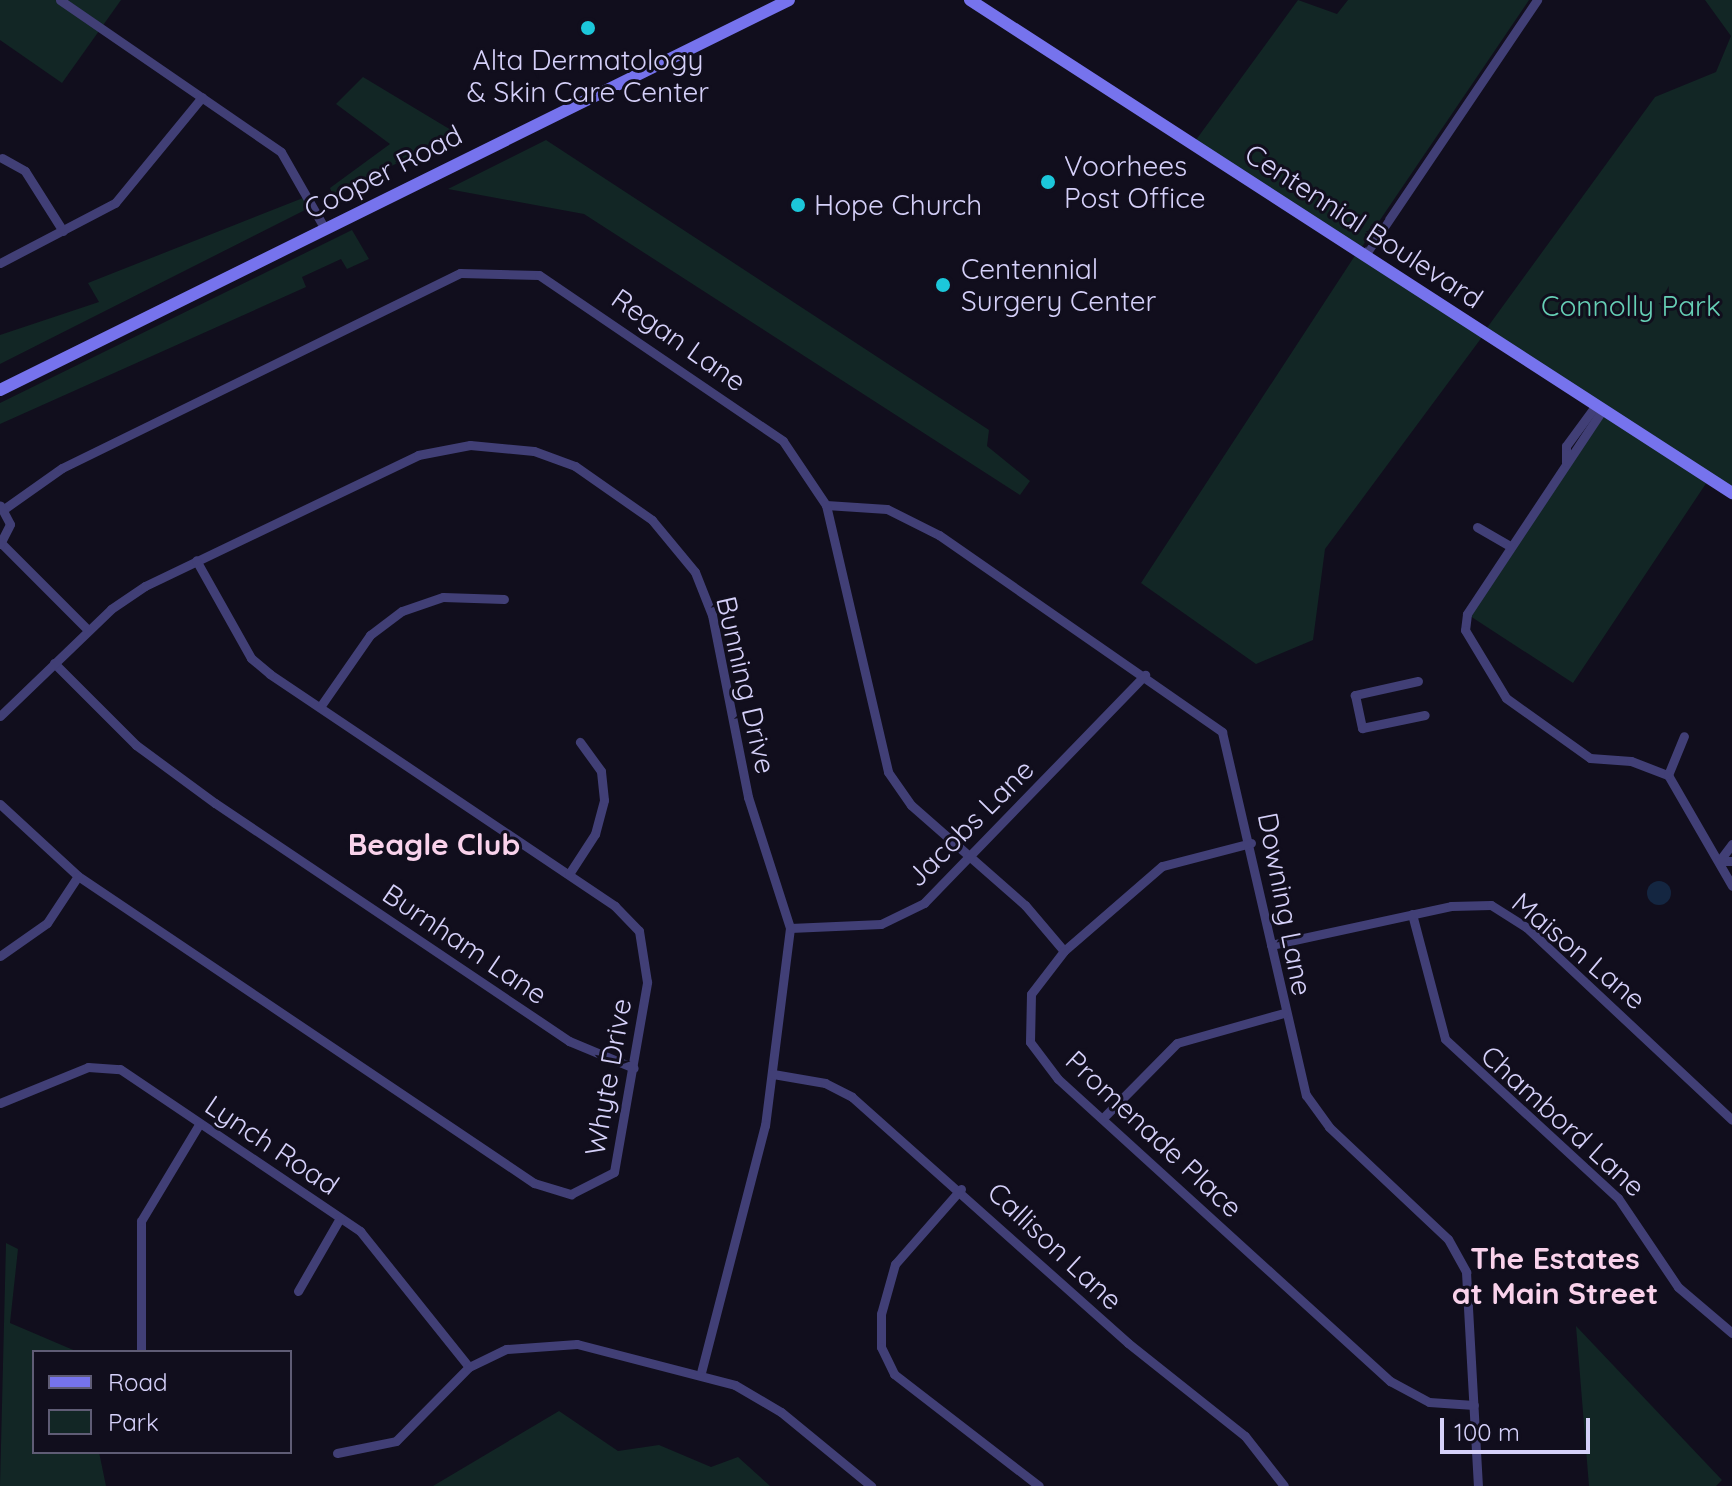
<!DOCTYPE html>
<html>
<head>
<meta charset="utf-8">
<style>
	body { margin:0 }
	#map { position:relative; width:1732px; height:1486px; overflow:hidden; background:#110e1d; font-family:Quicksand,sans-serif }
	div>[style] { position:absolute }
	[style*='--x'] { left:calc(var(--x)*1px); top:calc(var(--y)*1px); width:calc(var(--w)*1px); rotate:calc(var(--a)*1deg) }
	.green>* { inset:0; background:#122625 }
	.water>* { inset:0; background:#142641 }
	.round { border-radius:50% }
	.street>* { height:9px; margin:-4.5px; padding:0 4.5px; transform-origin:4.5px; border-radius:4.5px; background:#413f76 }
	.secondary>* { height:12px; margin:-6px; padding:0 6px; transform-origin:6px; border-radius:6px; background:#7673ed }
	.dots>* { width:22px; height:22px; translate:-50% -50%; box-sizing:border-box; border:4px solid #110e1d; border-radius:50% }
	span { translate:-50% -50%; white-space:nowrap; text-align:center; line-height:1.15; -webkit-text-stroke:6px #110e1d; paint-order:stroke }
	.poi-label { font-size:28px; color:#d5d0f9 }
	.left { translate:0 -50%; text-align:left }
	.street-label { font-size:28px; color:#d5d0f9 }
	.park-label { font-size:28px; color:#66cfb5 }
	.neighbourhood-label { font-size:30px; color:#f9d2eb; font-weight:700 }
	.legend { position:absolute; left:32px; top:1350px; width:260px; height:104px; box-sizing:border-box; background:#110e1d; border:2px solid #5f5c75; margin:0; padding:10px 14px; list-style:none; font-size:24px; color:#d5d0f9 }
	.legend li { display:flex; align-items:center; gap:16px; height:40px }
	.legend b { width:40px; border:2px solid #5f5c75 }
	.scale { position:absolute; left:1440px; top:1418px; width:150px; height:36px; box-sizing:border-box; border:4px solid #d5d0f9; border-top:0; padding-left:10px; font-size:24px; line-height:28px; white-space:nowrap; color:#d5d0f9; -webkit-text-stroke:6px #110e1d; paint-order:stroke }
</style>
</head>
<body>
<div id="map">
	<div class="green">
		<i style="clip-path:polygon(0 0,121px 0,62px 83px,0 40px)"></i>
		<i style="clip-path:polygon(1298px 0,1337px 14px,1348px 0,1529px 0,1359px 251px,1484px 332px,1655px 97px,1716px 72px,1731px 36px,1705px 0,1732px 0,1732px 493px,1709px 479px,1573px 683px,1467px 614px,1603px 409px,1485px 333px,1325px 549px,1313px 640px,1256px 664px,1141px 583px,1358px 251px,1193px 144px)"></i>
		<i style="clip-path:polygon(363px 77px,456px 133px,333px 196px,330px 188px,390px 144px,336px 104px)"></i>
		<i style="clip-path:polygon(546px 140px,989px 430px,987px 446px,1030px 481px,1020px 495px,584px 214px,448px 189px)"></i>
		<i style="clip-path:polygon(303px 198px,307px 209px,0 364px,0 335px,99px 302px,88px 283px)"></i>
		<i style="clip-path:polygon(352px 230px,369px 259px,347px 269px,341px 259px,302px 277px,306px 287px,0 424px,0 403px)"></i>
		<i style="clip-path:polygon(6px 1243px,18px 1249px,10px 1323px,78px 1352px,34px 1352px,34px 1452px,99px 1452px,106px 1486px,0 1486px)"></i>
		<i style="clip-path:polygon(1576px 1326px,1722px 1480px,1716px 1486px,1589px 1486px)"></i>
		<i style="clip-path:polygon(559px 1411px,618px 1451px,659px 1445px,711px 1467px,738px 1457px,770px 1486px,433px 1486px)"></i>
	</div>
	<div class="water">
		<i class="round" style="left:1647px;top:881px;width:24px;height:24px"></i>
	</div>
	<div class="street">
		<i style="--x:60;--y:0;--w:268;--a:34.5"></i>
		<i style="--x:281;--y:152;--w:89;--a:60.3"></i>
		<i style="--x:2;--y:158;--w:26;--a:29"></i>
		<i style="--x:25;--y:171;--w:71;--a:57.7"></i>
		<i style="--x:1365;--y:255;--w:308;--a:-56"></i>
		<i style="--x:0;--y:263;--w:130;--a:-27.6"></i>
		<i style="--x:115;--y:203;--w:137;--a:-50.6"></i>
		<i style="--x:1603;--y:409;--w:246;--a:123.6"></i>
		<i style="--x:1467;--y:614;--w:16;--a:97"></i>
		<i style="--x:1465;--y:630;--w:79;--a:58.9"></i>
		<i style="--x:1506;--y:698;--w:103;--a:35.5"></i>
		<i style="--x:1590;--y:758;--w:41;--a:4.2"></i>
		<i style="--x:1631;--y:761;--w:40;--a:21"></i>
		<i style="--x:1668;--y:775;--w:128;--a:60"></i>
		<i style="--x:1566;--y:462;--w:16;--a:-90"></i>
		<i style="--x:1566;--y:446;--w:51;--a:-53.8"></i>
		<i style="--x:826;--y:505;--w:61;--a:3.8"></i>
		<i style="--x:887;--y:509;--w:58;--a:26.6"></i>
		<i style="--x:939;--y:535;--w:345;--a:34.8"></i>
		<i style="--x:1222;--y:732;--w:373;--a:77"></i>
		<i style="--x:1306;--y:1095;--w:39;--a:54"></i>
		<i style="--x:1329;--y:1127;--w:163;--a:43.3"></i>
		<i style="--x:1448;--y:1239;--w:38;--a:61"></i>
		<i style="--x:1466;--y:1272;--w:214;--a:86.8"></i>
		<i style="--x:4;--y:509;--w:71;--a:-35.3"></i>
		<i style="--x:62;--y:468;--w:443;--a:-26.1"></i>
		<i style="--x:460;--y:273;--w:79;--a:1.5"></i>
		<i style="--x:539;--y:275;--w:295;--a:34.2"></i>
		<i style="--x:783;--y:441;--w:77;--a:56.1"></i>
		<i style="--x:826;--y:505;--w:274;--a:76.9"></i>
		<i style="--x:888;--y:772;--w:40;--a:55.1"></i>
		<i style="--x:911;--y:805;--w:152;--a:41.3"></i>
		<i style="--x:1025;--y:905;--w:60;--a:49.7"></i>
		<i style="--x:1477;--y:527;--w:39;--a:30"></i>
		<i style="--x:1;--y:543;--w:123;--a:45"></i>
		<i style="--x:0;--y:544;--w:22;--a:-63"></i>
		<i style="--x:10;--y:524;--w:21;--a:-118"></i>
		<i style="--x:54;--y:663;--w:116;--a:45"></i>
		<i style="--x:136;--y:745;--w:98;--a:36.3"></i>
		<i style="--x:215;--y:803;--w:427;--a:33.9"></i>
		<i style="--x:569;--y:1041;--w:70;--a:22.6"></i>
		<i style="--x:1418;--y:681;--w:65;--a:167.5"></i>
		<i style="--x:1355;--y:695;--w:34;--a:78"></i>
		<i style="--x:1362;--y:728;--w:64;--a:-11.7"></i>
		<i style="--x:320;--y:707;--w:88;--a:-55.2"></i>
		<i style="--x:370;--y:635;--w:40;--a:-37"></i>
		<i style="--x:402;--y:611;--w:43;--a:-18.9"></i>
		<i style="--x:443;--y:597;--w:61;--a:1.9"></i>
		<i style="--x:0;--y:716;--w:154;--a:-43.9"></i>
		<i style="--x:111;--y:609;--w:41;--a:-34.1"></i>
		<i style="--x:145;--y:586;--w:303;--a:-25.6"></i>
		<i style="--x:418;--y:455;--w:53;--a:-10.9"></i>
		<i style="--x:470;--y:445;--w:64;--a:5.4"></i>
		<i style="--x:534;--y:451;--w:44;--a:20.1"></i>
		<i style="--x:575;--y:466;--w:94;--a:35"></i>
		<i style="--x:652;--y:520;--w:67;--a:50.4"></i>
		<i style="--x:695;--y:572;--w:46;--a:68.4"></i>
		<i style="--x:712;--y:615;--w:186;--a:78.8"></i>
		<i style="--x:748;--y:797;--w:138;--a:72.2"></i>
		<i style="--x:790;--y:928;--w:199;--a:97.2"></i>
		<i style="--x:765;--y:1125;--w:256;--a:104.5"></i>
		<i style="--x:1668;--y:775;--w:42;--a:-67.7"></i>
		<i style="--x:0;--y:804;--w:106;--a:42.7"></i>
		<i style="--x:78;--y:876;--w:550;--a:33.95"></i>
		<i style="--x:534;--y:1183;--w:39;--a:17"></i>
		<i style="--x:571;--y:1194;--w:48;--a:-27.1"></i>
		<i style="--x:614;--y:1172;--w:193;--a:-80.1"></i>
		<i style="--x:647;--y:982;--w:52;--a:-98.9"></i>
		<i style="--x:639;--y:931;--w:35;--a:-134"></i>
		<i style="--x:615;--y:906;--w:416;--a:-146.1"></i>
		<i style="--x:270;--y:674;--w:25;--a:-140"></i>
		<i style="--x:251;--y:658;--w:112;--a:-119.3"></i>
		<i style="--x:1251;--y:843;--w:92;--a:165.5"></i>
		<i style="--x:1162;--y:866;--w:130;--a:139.1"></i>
		<i style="--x:1064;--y:951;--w:54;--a:127.5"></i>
		<i style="--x:1031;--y:994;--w:48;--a:91.2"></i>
		<i style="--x:1030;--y:1042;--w:46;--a:52.9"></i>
		<i style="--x:1058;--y:1079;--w:449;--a:42.3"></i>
		<i style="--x:1390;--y:1381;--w:44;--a:28.3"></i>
		<i style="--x:1429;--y:1402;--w:45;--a:3.8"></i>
		<i style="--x:1732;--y:844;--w:21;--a:127"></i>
		<i style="--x:1719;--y:861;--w:13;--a:0"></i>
		<i style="--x:569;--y:874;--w:48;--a:-57"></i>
		<i style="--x:595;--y:834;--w:35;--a:-75"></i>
		<i style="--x:604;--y:800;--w:29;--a:-96"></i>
		<i style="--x:601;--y:771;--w:36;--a:-126"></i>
		<i style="--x:1412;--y:914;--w:129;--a:75.2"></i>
		<i style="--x:1445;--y:1039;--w:235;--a:42.6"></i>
		<i style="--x:1618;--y:1198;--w:107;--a:56"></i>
		<i style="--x:1678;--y:1287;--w:71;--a:40.4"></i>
		<i style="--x:790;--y:928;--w:91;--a:-2.5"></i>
		<i style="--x:881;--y:924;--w:48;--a:-26"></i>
		<i style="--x:924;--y:903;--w:318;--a:-45.9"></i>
		<i style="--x:1271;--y:945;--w:184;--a:-12.2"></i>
		<i style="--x:1451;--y:906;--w:40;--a:-1.4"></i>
		<i style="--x:1491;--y:905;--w:41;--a:32.2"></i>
		<i style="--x:1526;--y:927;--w:282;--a:43.1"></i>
		<i style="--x:0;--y:956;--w:57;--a:-35.1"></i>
		<i style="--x:47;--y:923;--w:56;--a:-56.6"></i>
		<i style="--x:773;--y:1074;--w:53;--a:9.8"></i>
		<i style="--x:825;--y:1083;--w:30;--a:27"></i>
		<i style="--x:852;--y:1097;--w:370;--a:41.7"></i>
		<i style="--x:1128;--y:1343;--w:149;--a:38.5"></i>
		<i style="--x:1245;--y:1436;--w:63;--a:52"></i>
		<i style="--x:0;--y:1103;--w:95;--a:-22.2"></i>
		<i style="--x:88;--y:1067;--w:32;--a:4"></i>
		<i style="--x:120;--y:1069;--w:290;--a:34"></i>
		<i style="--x:360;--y:1231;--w:174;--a:51.3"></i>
		<i style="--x:1103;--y:1118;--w:105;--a:-45.4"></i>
		<i style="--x:1177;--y:1043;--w:111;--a:-15.7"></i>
		<i style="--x:961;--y:1189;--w:100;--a:131.3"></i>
		<i style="--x:895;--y:1264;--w:52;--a:105.6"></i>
		<i style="--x:881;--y:1314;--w:33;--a:90"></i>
		<i style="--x:881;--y:1347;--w:30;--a:64"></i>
		<i style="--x:894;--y:1374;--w:183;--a:37.7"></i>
		<i style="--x:298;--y:1291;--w:84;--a:-60.1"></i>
		<i style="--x:141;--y:1352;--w:131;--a:-90"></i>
		<i style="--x:141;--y:1221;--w:114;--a:-59"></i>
		<i style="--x:337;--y:1453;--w:60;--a:-11.5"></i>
		<i style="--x:396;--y:1441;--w:104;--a:-45.4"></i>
		<i style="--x:469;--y:1367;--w:41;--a:-25.9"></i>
		<i style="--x:506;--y:1349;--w:71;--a:-4"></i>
		<i style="--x:577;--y:1344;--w:163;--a:14.5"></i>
		<i style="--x:735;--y:1385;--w:53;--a:30.4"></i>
		<i style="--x:781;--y:1412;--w:117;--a:39.4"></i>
	</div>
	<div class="secondary">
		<i style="--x:970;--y:0;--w:908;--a:32.9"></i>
		<i style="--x:0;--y:390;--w:880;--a:-26.3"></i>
	</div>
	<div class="dots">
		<i style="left:588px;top:28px;background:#1cc7da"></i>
		<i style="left:1048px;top:182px;background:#1cc7da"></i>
		<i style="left:798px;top:205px;background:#1cc7da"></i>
		<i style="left:943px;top:285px;background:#1cc7da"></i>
	</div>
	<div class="poi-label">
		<span style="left:588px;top:76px">Alta Dermatology<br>&amp; Skin Care Center</span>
		<span class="left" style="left:1064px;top:182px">Voorhees<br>Post Office</span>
		<span class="left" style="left:814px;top:205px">Hope Church</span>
		<span class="left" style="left:961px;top:285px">Centennial<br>Surgery Center</span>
	</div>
	<div class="street-label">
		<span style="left:383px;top:172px;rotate:-27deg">Cooper Road</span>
		<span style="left:1364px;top:226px;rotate:33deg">Centennial Boulevard</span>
		<span style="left:679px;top:340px;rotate:35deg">Regan Lane</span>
		<span style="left:746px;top:685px;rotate:77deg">Bunning Drive</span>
		<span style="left:970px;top:823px;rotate:-45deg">Jacobs Lane</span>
		<span style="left:1285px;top:904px;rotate:79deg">Downing Lane</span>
		<span style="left:465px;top:944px;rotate:34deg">Burnham Lane</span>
		<span style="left:1579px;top:951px;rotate:40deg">Maison Lane</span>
		<span style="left:608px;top:1077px;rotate:-80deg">Whyte Drive</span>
		<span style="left:1563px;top:1121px;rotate:42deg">Chambord Lane</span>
		<span style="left:1154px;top:1134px;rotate:43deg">Promenade Place</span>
		<span style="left:272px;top:1145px;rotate:34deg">Lynch Road</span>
		<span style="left:1055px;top:1246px;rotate:43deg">Callison Lane</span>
	</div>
	<div class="park-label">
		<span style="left:1631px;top:306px">Connolly Park</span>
	</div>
	<div class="neighbourhood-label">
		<span style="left:434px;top:844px">Beagle Club</span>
		<span style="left:1555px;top:1275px">The Estates<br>at Main Street</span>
	</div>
	<ul class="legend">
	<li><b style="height:10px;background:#7673ed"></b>Road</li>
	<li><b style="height:22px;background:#122625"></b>Park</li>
	</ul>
	<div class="scale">100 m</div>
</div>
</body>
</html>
